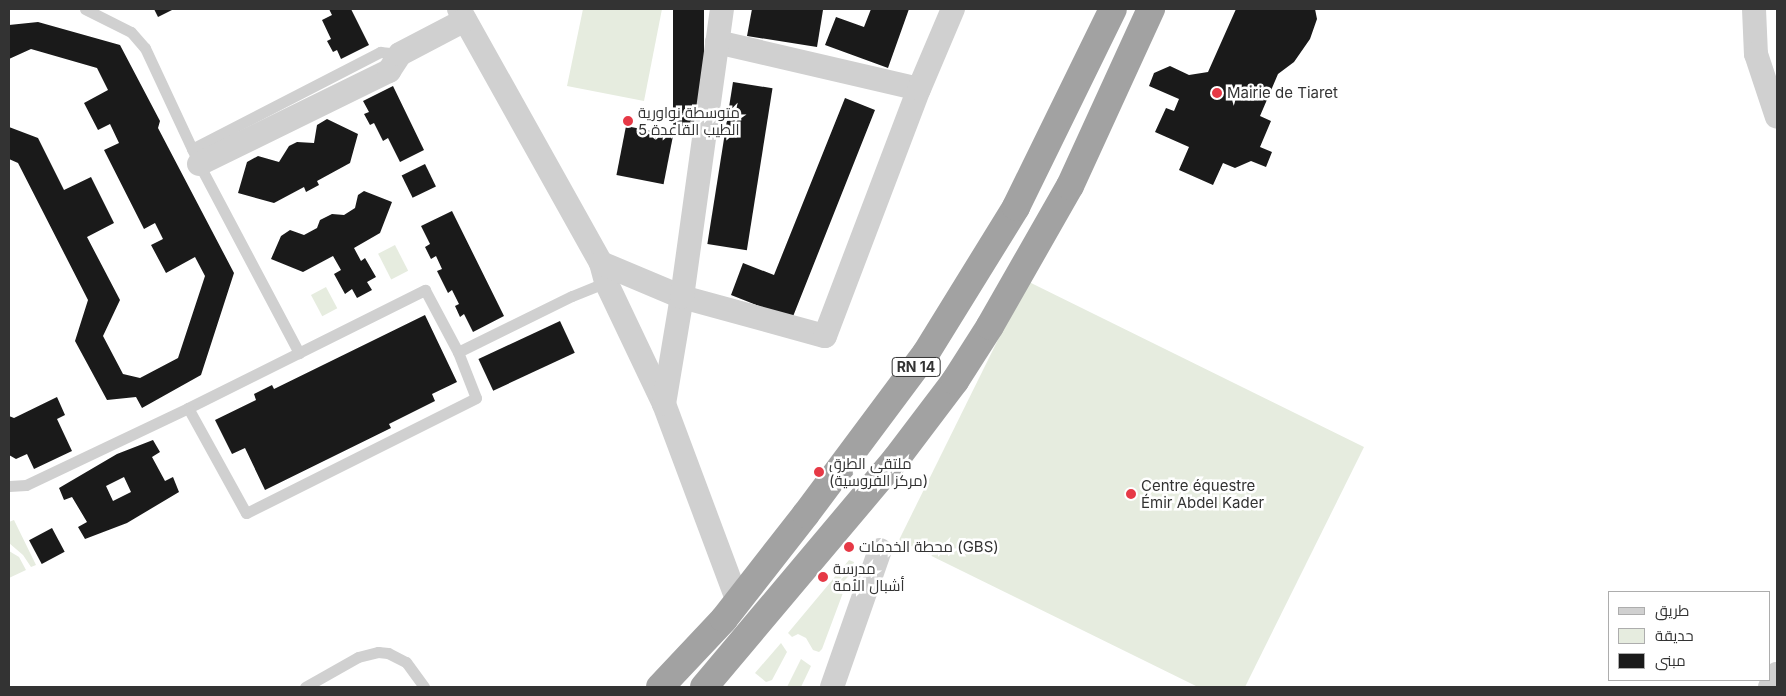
<!DOCTYPE html>
<html>
<head>
<meta charset="utf-8">
<style>
	body { margin:0 }
	#map { position:relative; width:1786px; height:696px; overflow:hidden; background:#fff; font-family:Inter,Cairo,sans-serif }
	div>[style] { position:absolute }
	[style*='--x'] { left:calc(var(--x)*1px); top:calc(var(--y)*1px); width:calc(var(--w)*1px); rotate:calc(var(--a)*1deg) }
	.green>* { inset:0; background:#e6ecdf; transform-origin:0 0 }
	.building>* { inset:0; background:#1a1a1a; transform-origin:0 0 }
	.service>* { height:11px; margin:-5.5px; padding:0 5.5px; transform-origin:5.5px; border-radius:5.5px; background:#d0d0d0 }
	.minor>* { height:24px; margin:-12px; padding:0 12px; transform-origin:12px; border-radius:12px; background:#d0d0d0 }
	.trunk>* { height:28px; margin:-14px; padding:0 14px; transform-origin:14px; border-radius:14px; background:#a2a2a2 }
	.dots>* { width:14px; height:14px; translate:-50% -50%; box-sizing:border-box; border:2px solid #fff; border-radius:50% }
	span { translate:-50% -50%; white-space:nowrap; text-align:center; line-height:1.15; -webkit-text-stroke:5px #fff; paint-order:stroke }
	.shield-label span { padding:1px 4px; background:#fff; border:1px solid; border-radius:4px; -webkit-text-stroke-width:0 }
	.shield-label { font-size:14px; color:#333; font-weight:700 }
	.poi-label { font-size:15px; color:#333 }
	.left { translate:0 -50%; text-align:left }
	.frame { position:absolute; inset:0; border:10px solid #333; pointer-events:none }
	.legend { position:absolute; left:1608px; top:591px; width:162px; height:90px; box-sizing:border-box; background:#fff; border:1px solid #adadad; margin:0; padding:6px 9px; list-style:none; font-size:15px; color:#333 }
	.legend li { display:flex; align-items:center; gap:10px; height:25px }
	.legend b { width:25px; border:1px solid #adadad }
</style>
</head>
<body>
<div id="map">
	<div class="green">
		<i style="clip-path:polygon(583px 9px,662px 9px,644px 101px,567px 86px)"></i>
		<i style="left:395px;top:245px;width:29px;height:19px;rotate:63deg"></i>
		<i style="clip-path:polygon(1027px 281px,1364px 447px,1245px 687px,1198px 687px,899px 540px)"></i>
		<i style="left:326px;top:287px;width:24px;height:17px;rotate:62deg"></i>
		<i style="clip-path:polygon(14px 520px,36px 565px,31px 567px,23px 555px,9px 543px,9px 522px)"></i>
		<i style="clip-path:polygon(9px 551px,19px 557px,26px 570px,9px 578px)"></i>
		<i style="clip-path:polygon(849px 560px,854px 562px,853px 566px,822px 649px,819px 652px,813px 650px,806px 638px,798px 634px,792px 637px,788px 633px)"></i>
		<i style="clip-path:polygon(781px 643px,787px 652px,772px 680px,766px 682px,755px 673px)"></i>
		<i style="clip-path:polygon(801px 659px,811px 666px,801px 687px,787px 687px)"></i>
	</div>
	<div class="building">
		<i style="clip-path:polygon(154px 9px,174px 9px,158px 17px)"></i>
		<i style="clip-path:polygon(329px 9px,351px 9px,369px 45px,341px 59px,337px 50px,333px 52px,327px 41px,331px 39px,322px 20px,332px 15px)"></i>
		<i style="left:673px;top:9px;width:31px;height:118px"></i>
		<i style="clip-path:polygon(752px 9px,823px 10px,817px 47px,747px 36px)"></i>
		<i style="clip-path:polygon(871px 9px,909px 9px,888px 68px,825px 45px,836px 17px,864px 27px)"></i>
		<i style="clip-path:polygon(1236px 9px,1315px 9px,1317px 19px,1310px 39px,1294px 62px,1278px 74px,1260px 116px,1271px 121px,1260px 147px,1272px 152px,1266px 167px,1251px 161px,1235px 168px,1223px 163px,1213px 185px,1179px 170px,1189px 147px,1155px 132px,1166px 108px,1174px 111px,1179px 99px,1149px 86px,1154px 73px,1170px 66px,1189px 75px,1208px 72px)"></i>
		<i style="clip-path:polygon(38px 22px,120px 45px,160px 121px,158px 128px,234px 273px,201px 375px,142px 408px,136px 397px,107px 400px,75px 341px,88px 300px,18px 163px,9px 159px,9px 127px,38px 138px,64px 190px,91px 177px,114px 223px,87px 237px,120px 300px,103px 336px,123px 374px,140px 378px,178px 358px,205px 276px,195px 257px,166px 273px,151px 245px,163px 239px,155px 223px,144px 229px,104px 150px,119px 143px,110px 124px,98px 130px,84px 103px,108px 90px,97px 68px,31px 49px,9px 59px,9px 25px)"></i>
		<i style="left:733px;top:82px;width:40px;height:164px;rotate:9deg"></i>
		<i style="clip-path:polygon(393px 86px,424px 150px,400px 162px,388px 138px,383px 141px,374px 123px,370px 125px,364px 114px,369px 112px,363px 101px)"></i>
		<i style="clip-path:polygon(845px 98px,875px 110px,792px 319px,731px 295px,743px 263px,774px 275px)"></i>
		<i style="clip-path:polygon(327px 119px,358px 134px,350px 163px,317px 181px,319px 185px,306px 192px,304px 187px,274px 203px,238px 193px,247px 162px,258px 156px,279px 162px,289px 146px,297px 142px,314px 143px,317px 125px)"></i>
		<i style="left:626px;top:126px;width:48px;height:50px;rotate:11deg"></i>
		<i style="left:425px;top:164px;width:25px;height:26px;rotate:64deg"></i>
		<i style="clip-path:polygon(364px 191px,392px 202px,380px 233px,354px 248px,361px 261px,365px 258px,376px 277px,367px 282px,372px 290px,357px 298px,352px 289px,345px 294px,334px 274px,341px 270px,333px 256px,303px 272px,271px 259px,281px 236px,290px 230px,304px 235px,317px 228px,320px 220px,332px 214px,344px 215px,355px 208px,358px 195px)"></i>
		<i style="clip-path:polygon(452px 211px,504px 316px,473px 332px,464px 314px,460px 317px,455px 306px,459px 304px,452px 290px,448px 293px,437px 271px,442px 269px,436px 256px,431px 259px,425px 247px,430px 244px,421px 226px)"></i>
		<i style="clip-path:polygon(425px 315px,457px 382px,432px 394px,435px 401px,389px 424px,391px 428px,265px 490px,245px 448px,232px 454px,215px 420px,256px 400px,254px 394px,272px 385px,274px 389px)"></i>
		<i style="left:560px;top:321px;width:35px;height:90px;rotate:65deg"></i>
		<i style="clip-path:polygon(57px 397px,65px 415px,57px 419px,72px 451px,34px 469px,27px 454px,16px 459px,9px 455px,9px 416px,14px 418px)"></i>
		<i style="clip-path:polygon(evenodd,153px 440px,160px 452px,152px 457px,165px 481px,173px 477px,179px 492px,127px 523px,85px 539px,78px 527px,87px 522px,72px 497px,64px 500px,59px 488px,117px 454px,153px 440px,124px 477px,131px 492px,113px 501px,106px 486px,124px 477px)"></i>
		<i style="left:52px;top:528px;width:27px;height:26px;rotate:62deg"></i>
	</div>
	<div class="service">
		<i style="--x:85;--y:9;--w:51;--a:26.6"></i>
		<i style="--x:131;--y:32;--w:21;--a:49"></i>
		<i style="--x:145;--y:48;--w:128;--a:65"></i>
		<i style="--x:199;--y:164;--w:214;--a:62.1"></i>
		<i style="--x:192;--y:149;--w:212;--a:-27.3"></i>
		<i style="--x:380;--y:52;--w:20;--a:6"></i>
		<i style="--x:458;--y:352;--w:49;--a:68.6"></i>
		<i style="--x:476;--y:398;--w:257;--a:153.4"></i>
		<i style="--x:246;--y:513;--w:120;--a:-118.9"></i>
		<i style="--x:188;--y:408;--w:265;--a:-26.5"></i>
		<i style="--x:425;--y:290;--w:70;--a:62"></i>
		<i style="--x:458;--y:352;--w:127;--a:-26.2"></i>
		<i style="--x:572;--y:296;--w:37;--a:-22"></i>
		<i style="--x:9;--y:486;--w:17;--a:-3"></i>
		<i style="--x:26;--y:485;--w:179;--a:-25.4"></i>
		<i style="--x:305;--y:687;--w:61;--a:-29.5"></i>
		<i style="--x:358;--y:657;--w:21;--a:-14"></i>
		<i style="--x:378;--y:652;--w:10;--a:6"></i>
		<i style="--x:388;--y:653;--w:20;--a:27"></i>
		<i style="--x:406;--y:662;--w:31;--a:54"></i>
	</div>
	<div class="minor">
		<i style="--x:459;--y:9;--w:291;--a:60.8"></i>
		<i style="--x:601;--y:263;--w:20;--a:75"></i>
		<i style="--x:606;--y:282;--w:135;--a:64.6"></i>
		<i style="--x:664;--y:404;--w:208;--a:69.5"></i>
		<i style="--x:1754;--y:9;--w:45;--a:87.5"></i>
		<i style="--x:1756;--y:54;--w:66;--a:71.6"></i>
		<i style="--x:717;--y:42;--w:207;--a:13.1"></i>
		<i style="--x:199;--y:164;--w:212;--a:-26.1"></i>
		<i style="--x:389;--y:71;--w:20;--a:-57"></i>
		<i style="--x:400;--y:54;--w:73;--a:-27.6"></i>
		<i style="--x:601;--y:263;--w:88;--a:22.8"></i>
		<i style="--x:682;--y:297;--w:148;--a:15.3"></i>
		<i style="--x:825;--y:336;--w:264;--a:-69.2"></i>
		<i style="--x:919;--y:89;--w:87;--a:-67"></i>
		<i style="--x:664;--y:404;--w:109;--a:-80.5"></i>
		<i style="--x:682;--y:297;--w:291;--a:-82.1"></i>
		<i style="--x:832;--y:687;--w:145;--a:-70.7"></i>
		<i style="--x:1770;--y:687;--w:15;--a:-62"></i>
	</div>
	<div class="trunk">
		<i style="--x:660;--y:687;--w:93;--a:-46.7"></i>
		<i style="--x:724;--y:619;--w:133;--a:-52"></i>
		<i style="--x:806;--y:514;--w:201;--a:-53.3"></i>
		<i style="--x:926;--y:353;--w:172;--a:-58.3"></i>
		<i style="--x:1016;--y:207;--w:220;--a:-63.9"></i>
		<i style="--x:704;--y:687;--w:298;--a:-49.9"></i>
		<i style="--x:896;--y:459;--w:98;--a:-52.9"></i>
		<i style="--x:955;--y:381;--w:65;--a:-57.5"></i>
		<i style="--x:990;--y:326;--w:161;--a:-60.3"></i>
		<i style="--x:1070;--y:186;--w:195;--a:-65.4"></i>
	</div>
	<div class="dots">
		<i style="left:1217px;top:93px;background:#e63946"></i>
		<i style="left:628px;top:121px;background:#e63946"></i>
		<i style="left:819px;top:472px;background:#e63946"></i>
		<i style="left:1131px;top:494px;background:#e63946"></i>
		<i style="left:849px;top:547px;background:#e63946"></i>
		<i style="left:823px;top:577px;background:#e63946"></i>
	</div>
	<div class="shield-label">
		<span style="left:916px;top:367px">RN 14</span>
	</div>
	<div class="poi-label">
		<span class="left" style="left:1227px;top:93px">Mairie de Tiaret</span>
		<span class="left" style="left:638px;top:121px">متوسطة نواورية<br>الطيب القاعدة 5</span>
		<span class="left" style="left:829px;top:472px">ملتقى الطرق<br>(مركز الفروسية)</span>
		<span class="left" style="left:1141px;top:494px">Centre équestre<br>Émir Abdel Kader</span>
		<span class="left" style="left:859px;top:547px">محطة الخدمات (GBS)</span>
		<span class="left" style="left:833px;top:577px">مدرسة<br>أشبال الأمة</span>
	</div>
	<div class="frame"></div>
	<ul class="legend">
	<li><b style="height:6px;background:#d0d0d0"></b>طريق</li>
	<li><b style="height:14px;background:#e6ecdf"></b>حديقة</li>
	<li><b style="height:14px;background:#1a1a1a"></b>مبنى</li>
	</ul>
</div>
</body>
</html>
